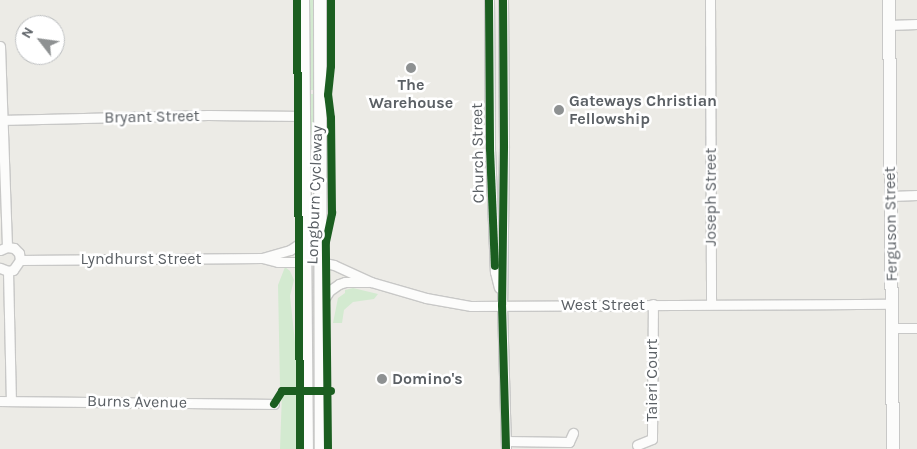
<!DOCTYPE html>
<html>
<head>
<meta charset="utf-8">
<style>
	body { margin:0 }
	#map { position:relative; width:917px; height:449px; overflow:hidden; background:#ecebe6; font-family:Karla,sans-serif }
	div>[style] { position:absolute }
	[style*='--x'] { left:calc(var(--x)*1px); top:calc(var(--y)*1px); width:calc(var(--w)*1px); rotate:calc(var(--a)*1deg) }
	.green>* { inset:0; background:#d3ead0; transform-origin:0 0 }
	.roads { filter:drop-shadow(1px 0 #c8c8c7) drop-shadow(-1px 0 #c8c8c7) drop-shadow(0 1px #c8c8c7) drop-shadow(0 -1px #c8c8c7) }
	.street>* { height:9px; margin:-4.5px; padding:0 4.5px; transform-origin:4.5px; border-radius:4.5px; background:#fcfcfb }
	.secondary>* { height:12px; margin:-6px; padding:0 6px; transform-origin:6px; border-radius:6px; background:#fcfcfb }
	.cycleway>* { height:8px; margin:-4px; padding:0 4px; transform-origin:4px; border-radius:4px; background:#1b5e20 }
	.dots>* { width:14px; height:14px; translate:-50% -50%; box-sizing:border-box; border:2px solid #fff; border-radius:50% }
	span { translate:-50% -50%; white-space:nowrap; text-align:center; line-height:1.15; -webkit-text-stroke:5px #fff; paint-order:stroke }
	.poi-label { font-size:16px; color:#5b6065; font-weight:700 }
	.left { translate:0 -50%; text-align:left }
	.street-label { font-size:16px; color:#5b6065 }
	.north { position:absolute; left:15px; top:15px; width:50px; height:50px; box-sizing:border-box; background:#fff; border:1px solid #bdbfc1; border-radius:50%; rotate:300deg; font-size:14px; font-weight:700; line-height:20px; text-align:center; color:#5b6065 }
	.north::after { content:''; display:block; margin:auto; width:18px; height:22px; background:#8e9192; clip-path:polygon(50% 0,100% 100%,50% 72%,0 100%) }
</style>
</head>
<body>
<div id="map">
	<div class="green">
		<i style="left:309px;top:0;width:5px;height:90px"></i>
		<i style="clip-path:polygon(310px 94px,315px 94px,315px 161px,313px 190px,310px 190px)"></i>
		<i style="clip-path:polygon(285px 267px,290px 271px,294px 280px,290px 296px,300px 389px,282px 389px,280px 386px,278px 285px)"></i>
		<i style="clip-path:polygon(353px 288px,378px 294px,374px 299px,353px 302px,344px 310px,342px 323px,333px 323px,338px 298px,345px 293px,345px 290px)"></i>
		<i style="clip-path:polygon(282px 393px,300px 393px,297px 402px,297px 449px,280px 449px)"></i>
	</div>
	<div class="roads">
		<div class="street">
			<i style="--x:489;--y:0;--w:149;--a:89.6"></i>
			<i style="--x:490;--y:149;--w:123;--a:87.7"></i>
			<i style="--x:495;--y:272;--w:16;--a:76"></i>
			<i style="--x:503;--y:0;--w:148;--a:89.6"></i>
			<i style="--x:504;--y:148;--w:157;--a:90.7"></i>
			<i style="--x:502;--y:305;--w:144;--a:88.4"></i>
			<i style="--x:710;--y:0;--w:304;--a:89.8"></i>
			<i style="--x:889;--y:25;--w:28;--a:-2"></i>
			<i style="--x:0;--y:46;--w:201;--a:88"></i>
			<i style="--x:0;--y:120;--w:208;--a:-1.4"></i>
			<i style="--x:208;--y:115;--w:96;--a:0.6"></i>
			<i style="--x:891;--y:196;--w:26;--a:-2"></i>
			<i style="--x:0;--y:250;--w:8;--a:-23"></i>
			<i style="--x:7;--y:247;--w:7;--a:8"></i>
			<i style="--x:14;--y:248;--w:7;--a:45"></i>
			<i style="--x:19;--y:253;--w:7;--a:82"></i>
			<i style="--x:20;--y:260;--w:12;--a:125"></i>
			<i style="--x:13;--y:270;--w:5;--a:169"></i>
			<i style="--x:8;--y:271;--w:9;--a:-159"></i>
			<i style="--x:262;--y:258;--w:16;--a:14"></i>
			<i style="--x:278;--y:262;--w:27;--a:0"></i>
			<i style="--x:20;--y:260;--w:242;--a:-0.5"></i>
			<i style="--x:262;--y:258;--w:29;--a:-16"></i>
			<i style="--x:290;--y:250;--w:18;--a:-34"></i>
			<i style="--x:320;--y:262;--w:14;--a:12"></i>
			<i style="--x:334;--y:265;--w:41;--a:24.7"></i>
			<i style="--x:371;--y:282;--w:57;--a:16.2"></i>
			<i style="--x:426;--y:298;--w:46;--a:10.1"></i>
			<i style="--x:471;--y:306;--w:421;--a:-0.3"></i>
			<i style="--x:8;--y:271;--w:130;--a:88.7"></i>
			<i style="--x:321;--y:304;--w:15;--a:-58"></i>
			<i style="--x:329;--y:291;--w:12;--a:-35"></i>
			<i style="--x:339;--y:284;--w:6;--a:-18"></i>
			<i style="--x:345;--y:282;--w:23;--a:0"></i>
			<i style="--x:892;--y:328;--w:25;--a:0"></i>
			<i style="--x:0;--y:401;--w:274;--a:0.6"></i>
			<i style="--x:506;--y:441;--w:63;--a:0.9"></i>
			<i style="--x:569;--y:442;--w:10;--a:-66"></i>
			<i style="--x:637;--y:445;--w:16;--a:-22"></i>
			<i style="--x:652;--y:439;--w:135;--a:-89.6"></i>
		</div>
		<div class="secondary">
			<i style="--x:303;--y:0;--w:449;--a:89.5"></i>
			<i style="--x:320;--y:0;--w:449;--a:89.9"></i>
			<i style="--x:889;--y:0;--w:449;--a:89.5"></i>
		</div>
	</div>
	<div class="cycleway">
		<i style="--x:297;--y:0;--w:449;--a:89.6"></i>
		<i style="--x:489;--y:0;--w:149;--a:89.6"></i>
		<i style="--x:490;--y:149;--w:117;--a:87.6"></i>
		<i style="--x:503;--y:0;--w:148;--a:89.6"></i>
		<i style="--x:504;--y:148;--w:157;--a:90.7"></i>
		<i style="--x:502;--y:305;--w:144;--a:88.4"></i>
		<i style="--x:274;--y:404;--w:15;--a:-58"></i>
		<i style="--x:282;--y:391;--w:49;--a:0"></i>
		<i style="--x:328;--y:449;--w:207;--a:-90.6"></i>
		<i style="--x:326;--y:242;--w:30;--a:-78"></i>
		<i style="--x:332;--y:213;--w:95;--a:-90.6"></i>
		<i style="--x:331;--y:118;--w:23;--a:-97"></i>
		<i style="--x:328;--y:95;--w:29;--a:-84"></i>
		<i style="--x:331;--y:66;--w:66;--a:-90"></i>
	</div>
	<div class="dots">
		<i style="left:411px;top:68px;background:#8e9192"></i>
		<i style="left:559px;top:110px;background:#8e9192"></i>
		<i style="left:382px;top:379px;background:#8e9192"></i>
	</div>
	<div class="poi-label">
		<span style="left:411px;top:94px">The<br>Warehouse</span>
		<span class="left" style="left:569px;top:110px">Gateways Christian<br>Fellowship</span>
		<span class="left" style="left:392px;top:379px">Domino's</span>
	</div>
	<div class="street-label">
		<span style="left:152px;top:117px;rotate:-1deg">Bryant Street</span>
		<span style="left:478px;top:153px;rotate:-91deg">Church Street</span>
		<span style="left:315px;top:195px;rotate:-88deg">Longburn Cycleway</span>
		<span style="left:711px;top:197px;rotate:-90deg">Joseph Street</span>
		<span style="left:891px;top:224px;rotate:-91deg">Ferguson Street</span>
		<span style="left:141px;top:259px">Lyndhurst Street</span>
		<span style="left:603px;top:305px">West Street</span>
		<span style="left:652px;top:380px;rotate:-90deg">Taieri Court</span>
		<span style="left:137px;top:402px;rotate:1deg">Burns Avenue</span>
	</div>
	<div class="north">N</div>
</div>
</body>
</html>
